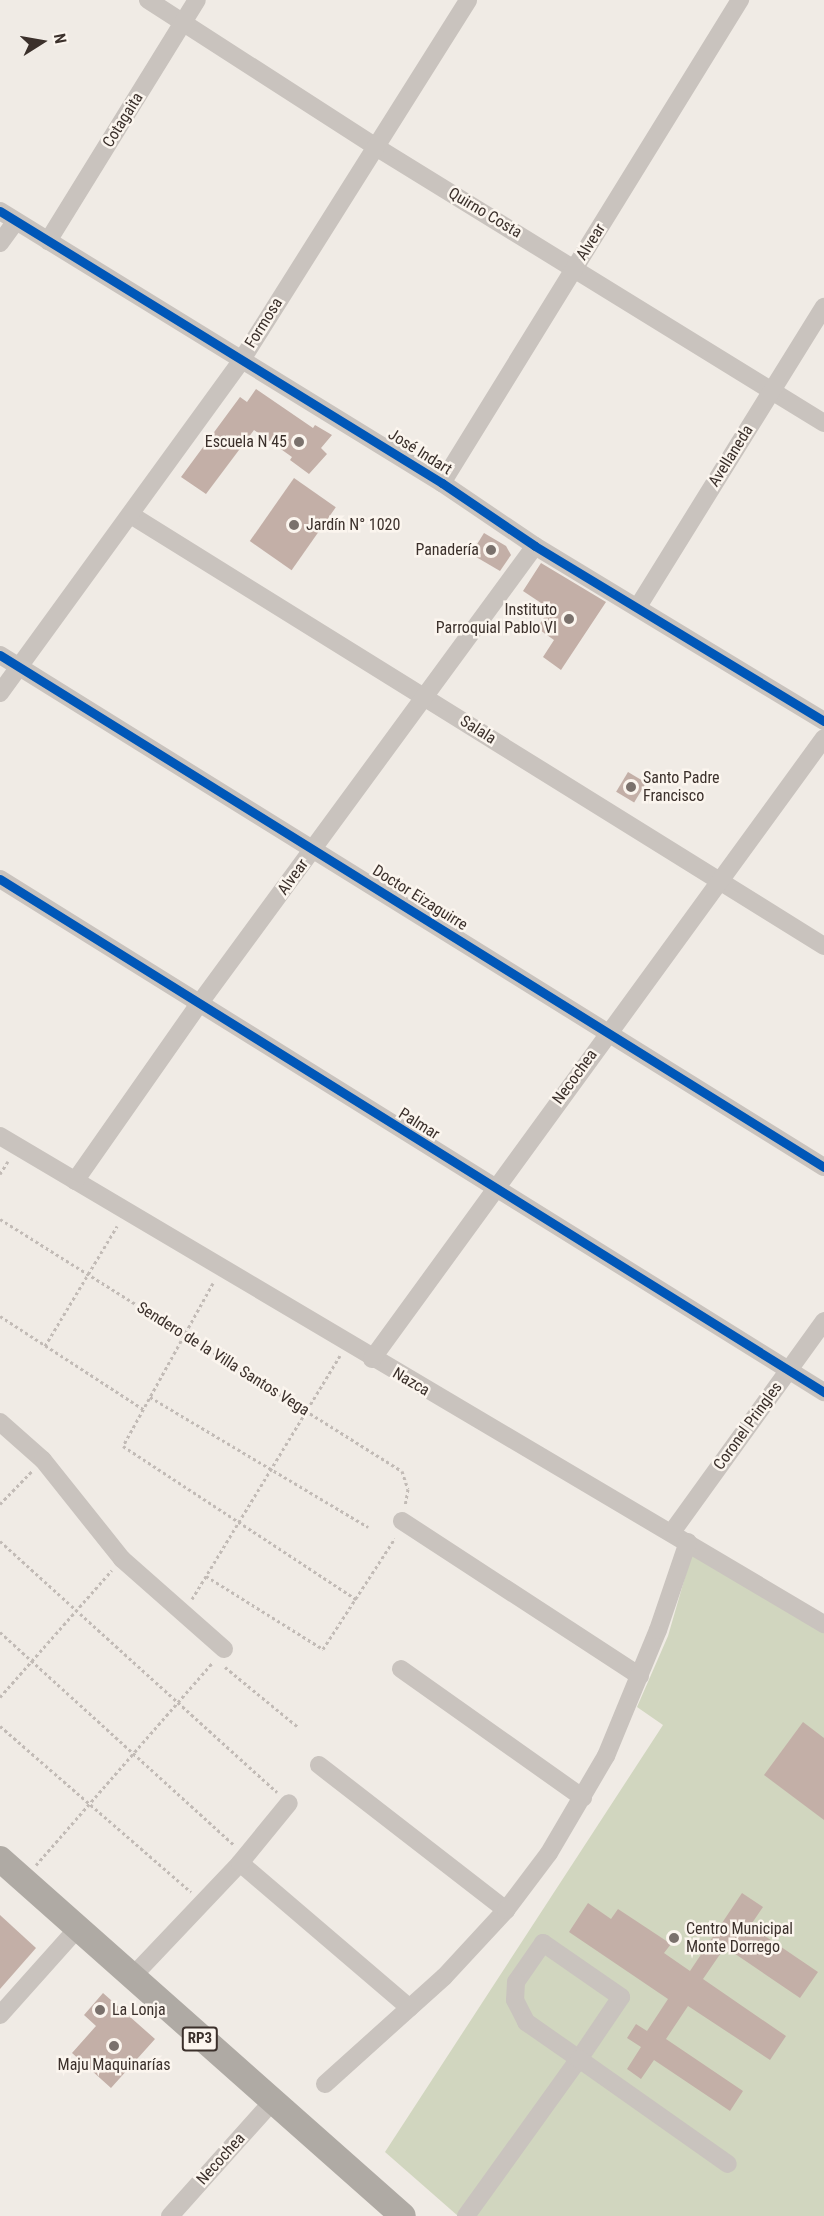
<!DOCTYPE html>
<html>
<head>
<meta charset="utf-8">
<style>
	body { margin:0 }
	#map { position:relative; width:824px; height:2216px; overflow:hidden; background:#f0ebe5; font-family:"Roboto Condensed",sans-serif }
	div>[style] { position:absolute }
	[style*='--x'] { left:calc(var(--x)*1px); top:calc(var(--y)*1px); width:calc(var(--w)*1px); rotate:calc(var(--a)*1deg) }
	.green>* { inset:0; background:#d1d6bf }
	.building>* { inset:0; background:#c3afa7; transform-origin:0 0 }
	.path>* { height:3px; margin-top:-1.5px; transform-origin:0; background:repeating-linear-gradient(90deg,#c2bbb6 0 3px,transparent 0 6px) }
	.minor>* { height:18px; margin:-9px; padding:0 9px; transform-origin:9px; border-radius:9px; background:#c9c3be }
	.highway>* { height:26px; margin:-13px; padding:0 13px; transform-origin:13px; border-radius:13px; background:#afaaa4 }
	.cycleway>* { height:9px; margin:-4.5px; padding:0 4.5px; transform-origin:4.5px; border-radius:4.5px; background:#0057b8 }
	.dots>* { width:16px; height:16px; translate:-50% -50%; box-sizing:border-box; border:3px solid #fbf5ee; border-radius:50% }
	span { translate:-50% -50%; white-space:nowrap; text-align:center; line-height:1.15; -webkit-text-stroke:5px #fbf5ee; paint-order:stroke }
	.shield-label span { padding:2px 4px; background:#fbf5ee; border:2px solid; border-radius:4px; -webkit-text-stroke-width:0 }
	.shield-label { font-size:15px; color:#3b302b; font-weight:700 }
	.street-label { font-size:16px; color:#3b302b }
	.poi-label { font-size:16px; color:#3b302b }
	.right { translate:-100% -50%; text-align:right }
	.left { translate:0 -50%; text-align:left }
	.north { position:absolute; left:12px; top:12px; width:60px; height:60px; -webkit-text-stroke:4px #fbf5ee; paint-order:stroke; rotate:79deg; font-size:16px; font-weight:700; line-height:24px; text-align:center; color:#3b302b }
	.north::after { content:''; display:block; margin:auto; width:21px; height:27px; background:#3b302b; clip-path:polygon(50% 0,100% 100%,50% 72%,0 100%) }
</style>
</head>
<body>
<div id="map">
	<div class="green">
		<i style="clip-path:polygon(692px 1553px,824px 1632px,824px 2216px,458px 2216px,385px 2152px,663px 1725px,637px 1707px,668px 1636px)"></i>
	</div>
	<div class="building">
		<i style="clip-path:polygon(256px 389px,313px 428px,315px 425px,332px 435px,321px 448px,327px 454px,309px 474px,290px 460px,292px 457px,254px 430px,206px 494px,181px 477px,240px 397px,247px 402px)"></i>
		<i style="left:294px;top:478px;width:51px;height:77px;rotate:35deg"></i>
		<i style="clip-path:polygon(484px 533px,506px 546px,511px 555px,500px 571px,471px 554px)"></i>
		<i style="clip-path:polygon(541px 563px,606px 602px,561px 670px,543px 657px,554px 640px,537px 628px,550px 609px,523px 591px)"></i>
		<i style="left:628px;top:772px;width:21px;height:23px;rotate:31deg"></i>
		<i style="clip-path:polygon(803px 1722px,824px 1738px,824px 1820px,764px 1775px)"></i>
		<i style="clip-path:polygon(742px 1893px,763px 1907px,750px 1926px,818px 1972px,800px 1998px,725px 1947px,703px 1979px,786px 2036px,770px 2060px,688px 2006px,666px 2039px,743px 2091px,730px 2111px,654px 2060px,641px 2079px,627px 2069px,641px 2047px,627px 2038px,636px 2024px,647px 2031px,668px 1999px,569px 1932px,588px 1903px,611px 1919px,618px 1909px,671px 1944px,664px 1953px,690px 1971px)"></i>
		<i style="clip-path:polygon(0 1915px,36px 1948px,0 1989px)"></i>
		<i style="clip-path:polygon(103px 1993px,155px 2039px,111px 2088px,72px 2053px,96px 2026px,84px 2015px)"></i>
	</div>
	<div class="path">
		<i style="--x:0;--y:1174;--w:15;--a:-58"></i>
		<i style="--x:0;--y:1219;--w:474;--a:32.1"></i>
		<i style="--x:402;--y:1471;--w:19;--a:72"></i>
		<i style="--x:408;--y:1489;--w:17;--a:100"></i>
		<i style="--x:213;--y:1283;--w:186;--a:118.9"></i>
		<i style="--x:123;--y:1446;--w:279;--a:33.3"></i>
		<i style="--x:0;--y:1316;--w:171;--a:33"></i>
		<i style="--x:45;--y:1346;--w:140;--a:-59"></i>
		<i style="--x:150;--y:1397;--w:254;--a:30.8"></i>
		<i style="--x:0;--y:1504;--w:46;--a:-45.9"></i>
		<i style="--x:0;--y:1541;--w:374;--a:42.2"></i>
		<i style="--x:206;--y:1576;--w:138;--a:32"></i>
		<i style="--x:323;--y:1649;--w:132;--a:-57"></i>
		<i style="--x:192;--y:1599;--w:285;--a:-58.7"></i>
		<i style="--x:0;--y:1632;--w:316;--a:42.3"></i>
		<i style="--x:225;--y:1667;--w:94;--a:39.4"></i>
		<i style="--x:0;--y:1697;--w:169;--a:-48.6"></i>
		<i style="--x:0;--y:1726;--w:253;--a:41"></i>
		<i style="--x:36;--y:1865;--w:269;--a:-48.9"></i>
	</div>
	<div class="minor">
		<i style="--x:148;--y:0;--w:271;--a:32.8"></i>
		<i style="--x:376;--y:147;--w:526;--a:31.64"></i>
		<i style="--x:0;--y:211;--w:519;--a:31.61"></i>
		<i style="--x:442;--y:483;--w:112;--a:34.1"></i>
		<i style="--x:535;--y:546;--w:338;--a:31.2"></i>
		<i style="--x:48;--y:241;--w:283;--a:-58.3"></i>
		<i style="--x:0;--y:243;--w:27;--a:-54"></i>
		<i style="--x:442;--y:483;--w:568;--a:-58.33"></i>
		<i style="--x:131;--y:515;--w:816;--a:31.88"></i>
		<i style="--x:639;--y:605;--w:351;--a:-58.2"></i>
		<i style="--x:0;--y:655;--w:970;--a:31.86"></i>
		<i style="--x:0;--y:693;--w:410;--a:-54"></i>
		<i style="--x:241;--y:361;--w:426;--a:-57.8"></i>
		<i style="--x:0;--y:879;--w:971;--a:31.91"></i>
		<i style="--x:0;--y:1136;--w:958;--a:30.64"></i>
		<i style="--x:75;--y:1181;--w:216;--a:-55"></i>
		<i style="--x:199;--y:1004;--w:568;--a:-53.74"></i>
		<i style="--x:372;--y:1359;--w:768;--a:-53.95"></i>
		<i style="--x:0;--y:1422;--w:57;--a:41.5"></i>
		<i style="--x:43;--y:1460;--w:127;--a:51.4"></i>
		<i style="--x:122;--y:1559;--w:136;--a:41.4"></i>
		<i style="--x:402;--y:1521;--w:284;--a:33.1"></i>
		<i style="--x:672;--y:1532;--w:260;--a:-54.2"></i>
		<i style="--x:401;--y:1669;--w:223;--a:35.3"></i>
		<i style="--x:319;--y:1765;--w:237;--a:37.8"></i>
		<i style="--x:240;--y:1863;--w:223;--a:40.5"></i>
		<i style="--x:131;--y:1978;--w:158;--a:-46.5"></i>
		<i style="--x:240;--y:1863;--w:77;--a:-50.8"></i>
		<i style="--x:0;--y:2015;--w:115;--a:-48.2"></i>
		<i style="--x:325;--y:2084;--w:160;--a:-42"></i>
		<i style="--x:444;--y:1977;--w:91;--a:-47.2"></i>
		<i style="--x:506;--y:1910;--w:71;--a:-53"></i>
		<i style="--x:549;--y:1853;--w:113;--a:-59.6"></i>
		<i style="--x:606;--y:1756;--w:136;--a:-67.6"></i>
		<i style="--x:658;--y:1630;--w:93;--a:-71.2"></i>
		<i style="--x:170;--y:2216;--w:153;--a:-48.2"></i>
		<i style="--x:466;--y:2216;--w:193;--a:-54.3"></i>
		<i style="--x:579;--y:2059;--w:75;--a:-55.9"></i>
		<i style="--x:621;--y:1997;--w:95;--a:-145.3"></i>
		<i style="--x:543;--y:1943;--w:47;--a:124.7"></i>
		<i style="--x:516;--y:1982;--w:18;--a:93"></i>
		<i style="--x:515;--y:2000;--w:25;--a:63"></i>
		<i style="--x:526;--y:2022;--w:65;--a:34.9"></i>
		<i style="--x:579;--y:2059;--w:182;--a:35.2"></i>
	</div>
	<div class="highway">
		<i style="--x:0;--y:1859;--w:538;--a:41.54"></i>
	</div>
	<div class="cycleway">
		<i style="--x:0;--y:211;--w:519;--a:31.61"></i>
		<i style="--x:442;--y:483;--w:112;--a:34.1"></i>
		<i style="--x:535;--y:546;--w:338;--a:31.2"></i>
		<i style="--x:0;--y:655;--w:970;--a:31.86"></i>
		<i style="--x:0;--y:879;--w:971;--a:31.91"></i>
	</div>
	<div class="dots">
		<i style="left:299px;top:442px;background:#7a716c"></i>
		<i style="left:294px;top:525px;background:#7a716c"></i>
		<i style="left:491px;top:550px;background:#7a716c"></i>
		<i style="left:569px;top:619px;background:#7a716c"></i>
		<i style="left:631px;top:787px;background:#7a716c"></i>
		<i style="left:674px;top:1938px;background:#7a716c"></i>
		<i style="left:100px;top:2010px;background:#7a716c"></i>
		<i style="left:114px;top:2046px;background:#7a716c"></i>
	</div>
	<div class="shield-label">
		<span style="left:200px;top:2039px">RP3</span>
	</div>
	<div class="street-label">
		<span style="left:123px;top:120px;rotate:-58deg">Cotagaita</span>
		<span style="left:485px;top:213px;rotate:31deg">Quirno Costa</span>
		<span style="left:591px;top:242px;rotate:-58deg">Alvear</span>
		<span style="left:264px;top:323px;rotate:-58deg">Formosa</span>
		<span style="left:420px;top:452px;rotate:32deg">José Indart</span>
		<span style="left:731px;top:456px;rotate:-58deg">Avellaneda</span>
		<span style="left:478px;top:730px;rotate:32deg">Salala</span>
		<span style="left:293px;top:877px;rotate:-54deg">Alvear</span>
		<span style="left:420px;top:898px;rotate:32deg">Doctor Eizaguirre</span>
		<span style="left:575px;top:1077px;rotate:-54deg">Necochea</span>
		<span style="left:419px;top:1124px;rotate:32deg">Palmar</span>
		<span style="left:223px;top:1359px;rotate:32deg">Sendero de la Villa Santos Vega</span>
		<span style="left:411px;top:1382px;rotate:30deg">Nazca</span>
		<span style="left:748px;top:1426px;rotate:-54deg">Coronel Pringles</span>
		<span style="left:221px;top:2159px;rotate:-48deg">Necochea</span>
	</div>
	<div class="poi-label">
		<span class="right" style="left:287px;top:442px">Escuela N 45</span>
		<span class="left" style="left:306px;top:525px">Jardín N° 1020</span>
		<span class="right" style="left:479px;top:550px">Panadería</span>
		<span class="right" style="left:557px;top:619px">Instituto<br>Parroquial Pablo VI</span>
		<span class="left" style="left:643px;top:787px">Santo Padre<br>Francisco</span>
		<span class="left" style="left:686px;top:1938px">Centro Municipal<br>Monte Dorrego</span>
		<span class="left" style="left:112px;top:2010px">La Lonja</span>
		<span style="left:114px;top:2065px">Maju Maquinarías</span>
	</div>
	<div class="north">N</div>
</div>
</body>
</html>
